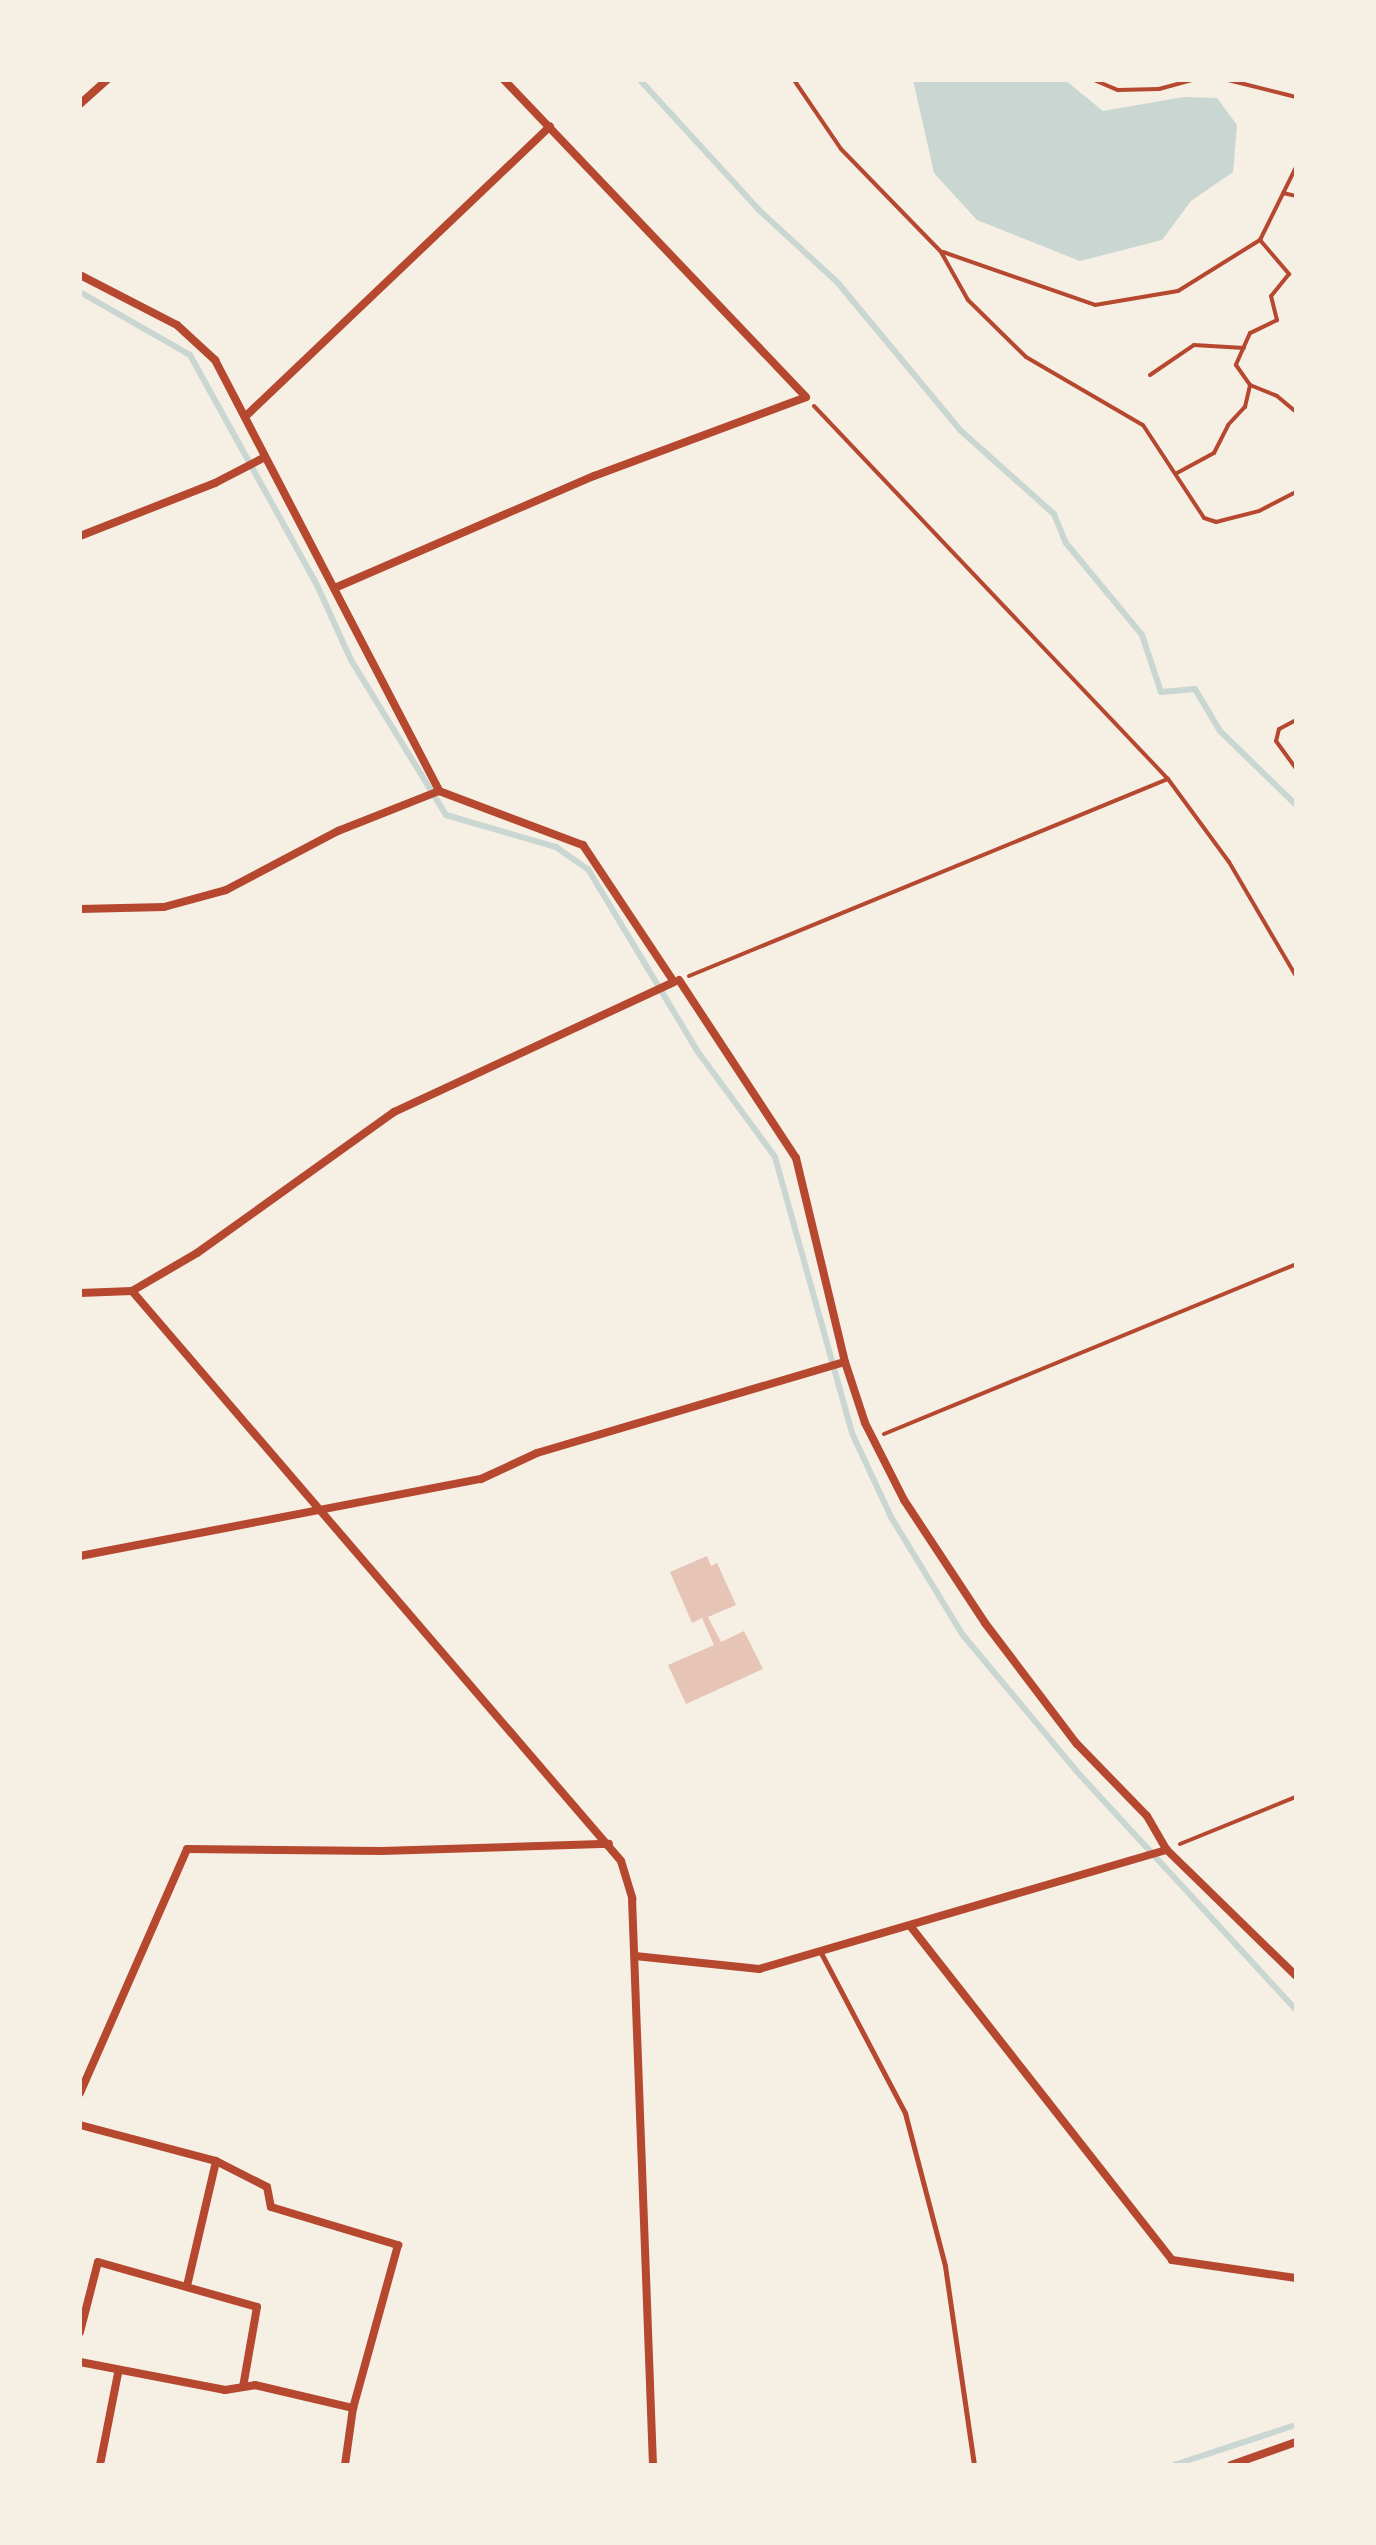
<!DOCTYPE html>
<html>
<head>
<meta charset="utf-8">
<style>
	body { margin:0 }
	#map { position:relative; width:1376px; height:2545px; overflow:hidden; background:#f6efe4; font-family:Rubik,sans-serif }
	div>[style] { position:absolute }
	[style*='--x'] { left:calc(var(--x)*1px); top:calc(var(--y)*1px); width:calc(var(--w)*1px); rotate:calc(var(--a)*1deg) }
	.water>* { inset:0; background:#c9d6d2 }
	.stream>* { height:6px; margin:-3px; padding:0 3px; transform-origin:3px; border-radius:3px; background:#c9d6d2 }
	.building>* { inset:0; background:#e6c5b7 }
	.path>* { height:4px; margin:-2px; padding:0 2px; transform-origin:2px; border-radius:2px; background:#b5482f }
	.service>* { height:5px; margin:-2.5px; padding:0 2.5px; transform-origin:2.5px; border-radius:2.5px; background:#b5482f }
	.minor>* { height:8px; margin:-4px; padding:0 4px; transform-origin:4px; border-radius:4px; background:#b5482f }
	span { translate:-50% -50%; white-space:nowrap; text-align:center; line-height:1.15; -webkit-text-stroke:8px #f6efe4; paint-order:stroke }
	.frame { position:absolute; inset:0; border:82px solid #f6efe4; pointer-events:none }
</style>
</head>
<body>
<div id="map">
	<div class="water">
		<i style="clip-path:polygon(913px 80px,1065px 80px,1103px 111px,1184px 97px,1217px 98px,1237px 125px,1233px 172px,1191px 201px,1162px 240px,1080px 261px,977px 220px,934px 173px)"></i>
	</div>
	<div class="stream">
		<i style="--x:640;--y:80;--w:176;--a:47.5"></i>
		<i style="--x:759;--y:210;--w:108;--a:42.7"></i>
		<i style="--x:838;--y:283;--w:191;--a:50.3"></i>
		<i style="--x:960;--y:430;--w:126;--a:41.8"></i>
		<i style="--x:1054;--y:514;--w:31;--a:68"></i>
		<i style="--x:1066;--y:543;--w:119;--a:50.4"></i>
		<i style="--x:1142;--y:635;--w:60;--a:71.6"></i>
		<i style="--x:1161;--y:692;--w:34;--a:-5"></i>
		<i style="--x:1195;--y:689;--w:49;--a:59.2"></i>
		<i style="--x:1220;--y:731;--w:106;--a:44.2"></i>
		<i style="--x:80;--y:292;--w:127;--a:29.8"></i>
		<i style="--x:190;--y:355;--w:263;--a:61.1"></i>
		<i style="--x:317;--y:585;--w:82;--a:65.6"></i>
		<i style="--x:351;--y:660;--w:182;--a:58.5"></i>
		<i style="--x:446;--y:815;--w:115;--a:16.2"></i>
		<i style="--x:556;--y:847;--w:39;--a:35"></i>
		<i style="--x:588;--y:869;--w:214;--a:59"></i>
		<i style="--x:698;--y:1052;--w:130;--a:53.7"></i>
		<i style="--x:775;--y:1157;--w:287;--a:74.4"></i>
		<i style="--x:852;--y:1433;--w:93;--a:65.1"></i>
		<i style="--x:891;--y:1517;--w:137;--a:58.7"></i>
		<i style="--x:962;--y:1634;--w:184;--a:50.1"></i>
		<i style="--x:1080;--y:1775;--w:319;--a:47.4"></i>
		<i style="--x:1174;--y:2465;--w:128;--a:-18.2"></i>
	</div>
	<div class="building">
		<i style="clip-path:polygon(707px 1556px,711px 1566px,717px 1563px,736px 1605px,708px 1617px,721px 1642px,744px 1631px,763px 1669px,686px 1704px,668px 1665px,714px 1645px,702px 1618px,692px 1623px,670px 1572px)"></i>
	</div>
	<div class="path">
		<i style="--x:794;--y:80;--w:83;--a:55.7"></i>
		<i style="--x:841;--y:149;--w:144;--a:45.8"></i>
		<i style="--x:941;--y:252;--w:55;--a:60.6"></i>
		<i style="--x:968;--y:300;--w:81;--a:44.5"></i>
		<i style="--x:1026;--y:357;--w:135;--a:30.2"></i>
		<i style="--x:1143;--y:425;--w:111;--a:56.7"></i>
		<i style="--x:1204;--y:518;--w:13;--a:18"></i>
		<i style="--x:1216;--y:522;--w:44;--a:-14.3"></i>
		<i style="--x:1259;--y:511;--w:42;--a:-27.2"></i>
		<i style="--x:1094;--y:80;--w:26;--a:23"></i>
		<i style="--x:1118;--y:90;--w:41;--a:-1.4"></i>
		<i style="--x:1159;--y:89;--w:35;--a:-15"></i>
		<i style="--x:1228;--y:80;--w:70;--a:14"></i>
		<i style="--x:1283;--y:193;--w:13;--a:13"></i>
		<i style="--x:1260;--y:240;--w:45;--a:49.5"></i>
		<i style="--x:1289;--y:274;--w:28;--a:129"></i>
		<i style="--x:1271;--y:296;--w:25;--a:76"></i>
		<i style="--x:1277;--y:320;--w:30;--a:154"></i>
		<i style="--x:1250;--y:333;--w:35;--a:114"></i>
		<i style="--x:1236;--y:365;--w:24;--a:55"></i>
		<i style="--x:1250;--y:385;--w:29;--a:22"></i>
		<i style="--x:1277;--y:396;--w:25;--a:40"></i>
		<i style="--x:943;--y:252;--w:161;--a:19.2"></i>
		<i style="--x:1095;--y:305;--w:84;--a:-9.6"></i>
		<i style="--x:1178;--y:291;--w:97;--a:-31.9"></i>
		<i style="--x:1260;--y:240;--w:81;--a:-63.7"></i>
		<i style="--x:1150;--y:375;--w:53;--a:-34.3"></i>
		<i style="--x:1194;--y:345;--w:50;--a:3.4"></i>
		<i style="--x:814;--y:406;--w:514;--a:46.5"></i>
		<i style="--x:1168;--y:779;--w:103;--a:53.7"></i>
		<i style="--x:1229;--y:862;--w:132;--a:59.6"></i>
		<i style="--x:1177;--y:473;--w:42;--a:-28.4"></i>
		<i style="--x:1214;--y:453;--w:31;--a:-63"></i>
		<i style="--x:1228;--y:425;--w:25;--a:-47"></i>
		<i style="--x:1245;--y:407;--w:23;--a:-77"></i>
		<i style="--x:1296;--y:720;--w:19;--a:152"></i>
		<i style="--x:1279;--y:729;--w:12;--a:104"></i>
		<i style="--x:1276;--y:741;--w:34;--a:54"></i>
		<i style="--x:689;--y:976;--w:518;--a:-22.36"></i>
		<i style="--x:884;--y:1434;--w:446;--a:-22.4"></i>
		<i style="--x:1180;--y:1844;--w:125;--a:-22.1"></i>
	</div>
	<div class="service">
		<i style="--x:820;--y:1951;--w:183;--a:62.3"></i>
		<i style="--x:905;--y:2113;--w:158;--a:75.3"></i>
		<i style="--x:945;--y:2266;--w:201;--a:81.7"></i>
	</div>
	<div class="minor">
		<i style="--x:80;--y:104;--w:36;--a:-42"></i>
		<i style="--x:80;--y:275;--w:109;--a:27.3"></i>
		<i style="--x:177;--y:325;--w:52;--a:42.6"></i>
		<i style="--x:215;--y:360;--w:486;--a:62.5"></i>
		<i style="--x:248;--y:414;--w:417;--a:-43.6"></i>
		<i style="--x:80;--y:536;--w:145;--a:-21.4"></i>
		<i style="--x:215;--y:483;--w:56;--a:-27.5"></i>
		<i style="--x:337;--y:587;--w:280;--a:-23.4"></i>
		<i style="--x:594;--y:476;--w:226;--a:-20.4"></i>
		<i style="--x:806;--y:397;--w:438;--a:-133.6"></i>
		<i style="--x:80;--y:909;--w:84;--a:-1.4"></i>
		<i style="--x:164;--y:907;--w:64;--a:-15.3"></i>
		<i style="--x:226;--y:890;--w:127;--a:-27.8"></i>
		<i style="--x:338;--y:831;--w:109;--a:-21.6"></i>
		<i style="--x:439;--y:791;--w:154;--a:20.6"></i>
		<i style="--x:583;--y:845;--w:164;--a:56.4"></i>
		<i style="--x:674;--y:982;--w:309;--a:155.1"></i>
		<i style="--x:394;--y:1112;--w:242;--a:144.4"></i>
		<i style="--x:197;--y:1253;--w:75;--a:149.7"></i>
		<i style="--x:132;--y:1291;--w:52;--a:177.8"></i>
		<i style="--x:679;--y:980;--w:213;--a:56.7"></i>
		<i style="--x:796;--y:1158;--w:210;--a:76.5"></i>
		<i style="--x:845;--y:1362;--w:64;--a:71.8"></i>
		<i style="--x:865;--y:1423;--w:86;--a:63.1"></i>
		<i style="--x:904;--y:1500;--w:147;--a:56.6"></i>
		<i style="--x:985;--y:1623;--w:152;--a:52.8"></i>
		<i style="--x:1077;--y:1744;--w:100;--a:45.8"></i>
		<i style="--x:1147;--y:1816;--w:39;--a:60"></i>
		<i style="--x:1167;--y:1850;--w:180;--a:44.3"></i>
		<i style="--x:132;--y:1291;--w:751;--a:49.37"></i>
		<i style="--x:621;--y:1861;--w:39;--a:73"></i>
		<i style="--x:632;--y:1898;--w:567;--a:87.88"></i>
		<i style="--x:80;--y:1556;--w:408;--a:-10.9"></i>
		<i style="--x:481;--y:1479;--w:62;--a:-24.9"></i>
		<i style="--x:537;--y:1453;--w:321;--a:-16.5"></i>
		<i style="--x:911;--y:1927;--w:423;--a:51.9"></i>
		<i style="--x:1172;--y:2260;--w:125;--a:8.3"></i>
		<i style="--x:635;--y:1956;--w:125;--a:6"></i>
		<i style="--x:759;--y:1969;--w:425;--a:-16.3"></i>
		<i style="--x:80;--y:2093;--w:266;--a:-66.3"></i>
		<i style="--x:187;--y:1849;--w:194;--a:0.6"></i>
		<i style="--x:381;--y:1851;--w:228;--a:-1.8"></i>
		<i style="--x:80;--y:2125;--w:141;--a:14.8"></i>
		<i style="--x:216;--y:2161;--w:57;--a:27"></i>
		<i style="--x:267;--y:2187;--w:20;--a:79"></i>
		<i style="--x:271;--y:2207;--w:133;--a:16.7"></i>
		<i style="--x:398;--y:2245;--w:169;--a:105.4"></i>
		<i style="--x:353;--y:2408;--w:58;--a:98"></i>
		<i style="--x:187;--y:2286;--w:128;--a:-76.9"></i>
		<i style="--x:80;--y:2332;--w:72;--a:-75.6"></i>
		<i style="--x:98;--y:2262;--w:165;--a:15.8"></i>
		<i style="--x:257;--y:2307;--w:81;--a:99.9"></i>
		<i style="--x:80;--y:2362;--w:148;--a:10.9"></i>
		<i style="--x:225;--y:2390;--w:30;--a:-9"></i>
		<i style="--x:255;--y:2385;--w:101;--a:13.2"></i>
		<i style="--x:100;--y:2465;--w:94;--a:-78.9"></i>
		<i style="--x:1231;--y:2465;--w:69;--a:-19.5"></i>
	</div>
	<div class="frame"></div>
</div>
</body>
</html>
